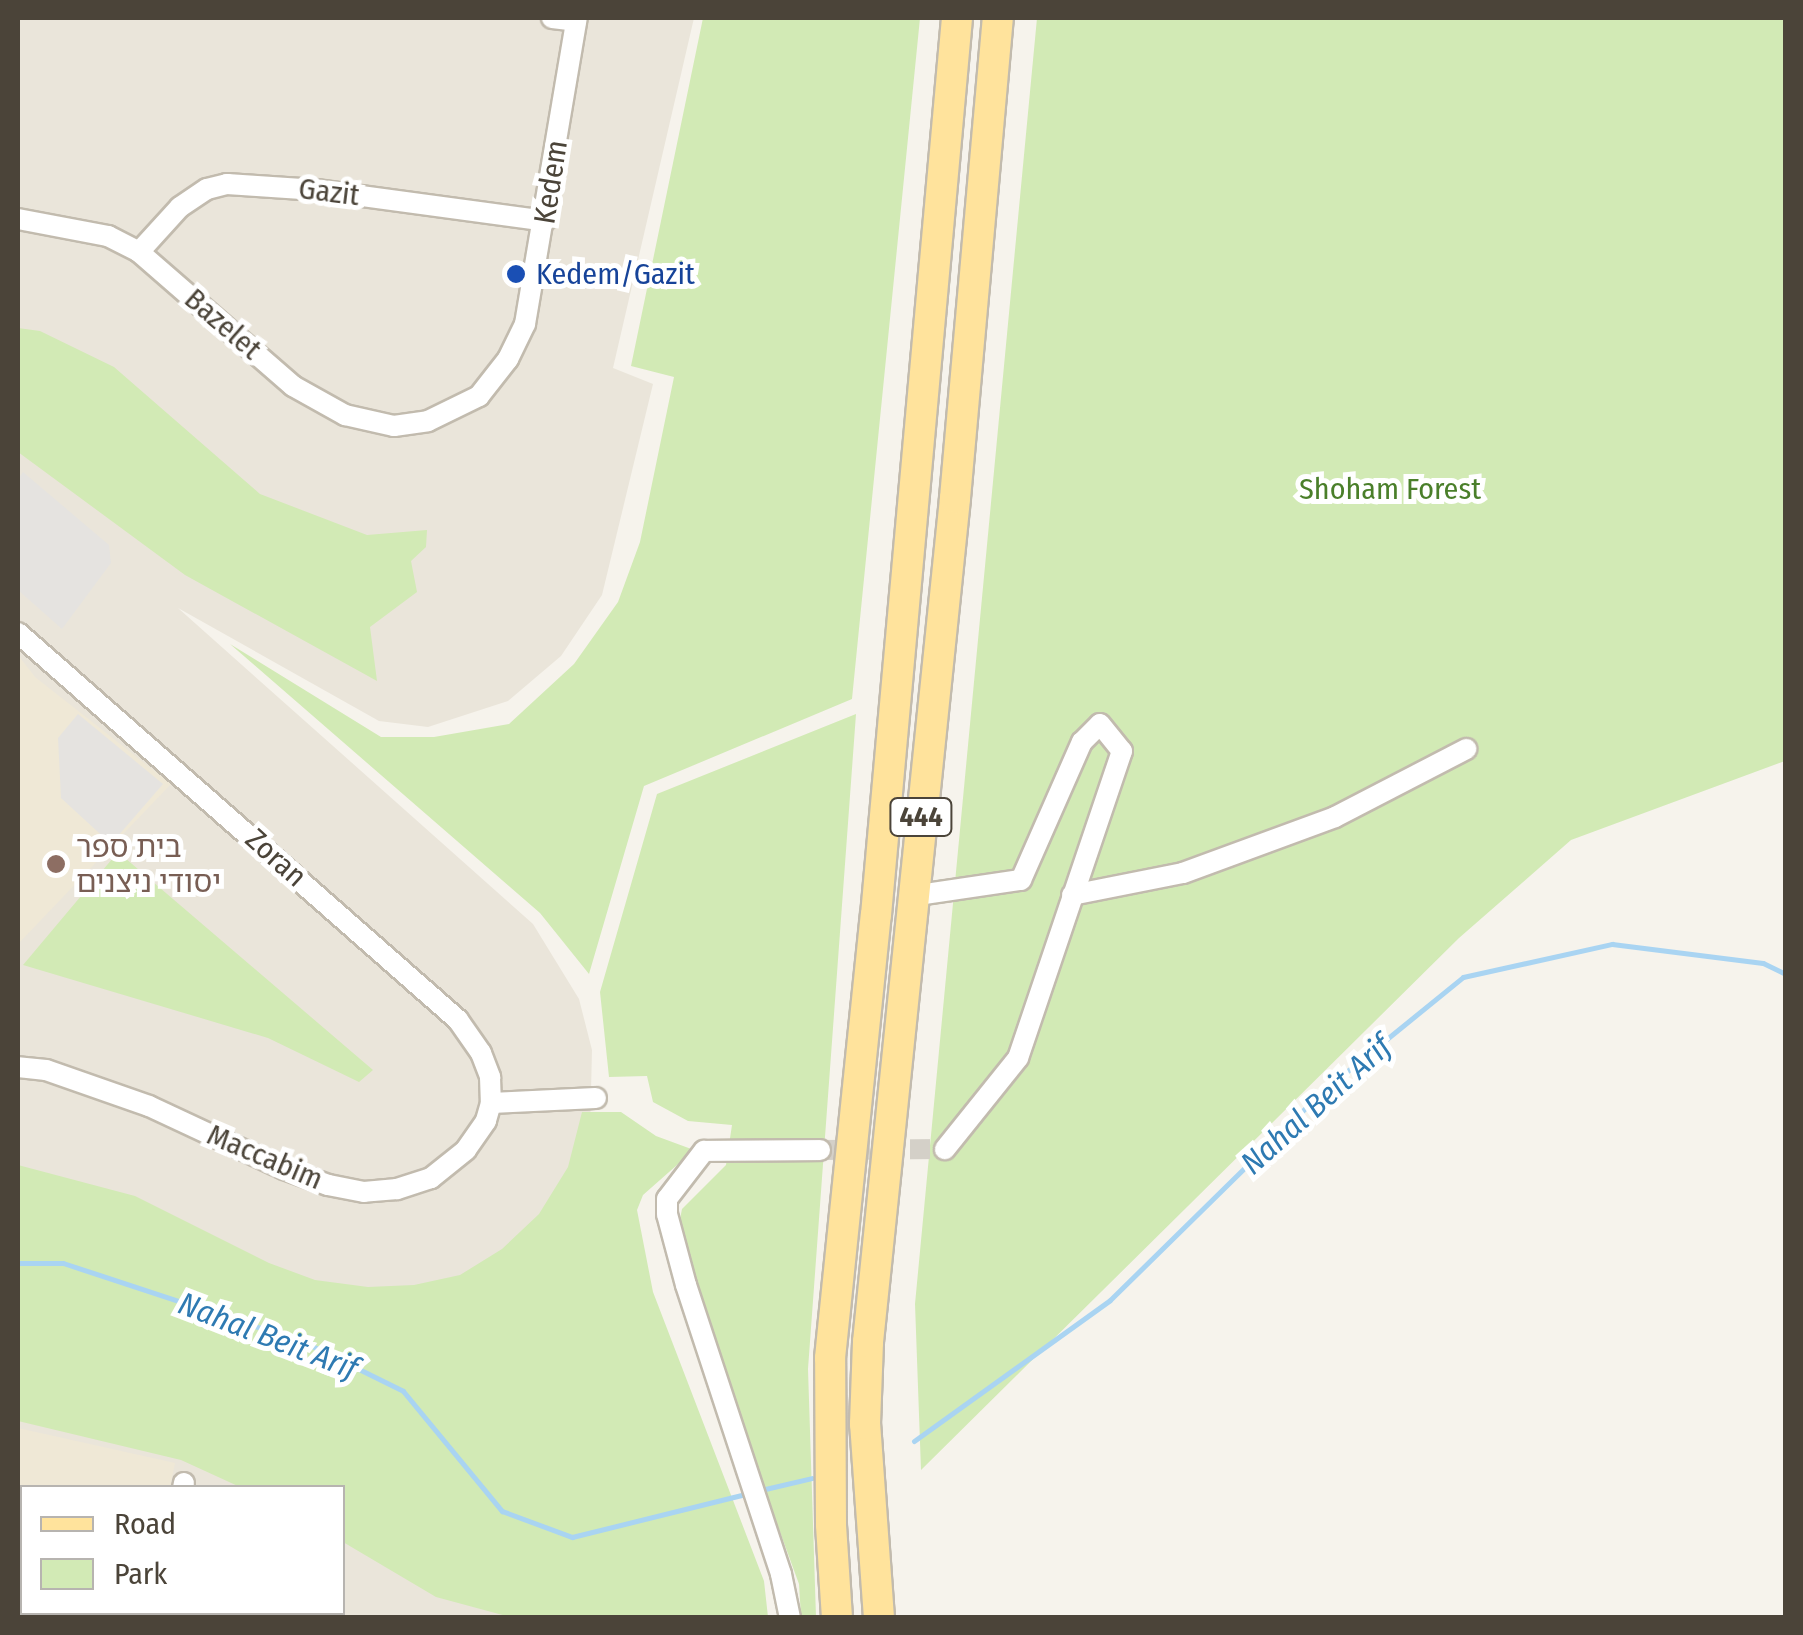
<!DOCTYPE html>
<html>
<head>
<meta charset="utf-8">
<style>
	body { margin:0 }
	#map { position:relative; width:1803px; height:1635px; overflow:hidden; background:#f6f3ec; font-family:"Fira Sans Condensed","Noto Sans Hebrew",sans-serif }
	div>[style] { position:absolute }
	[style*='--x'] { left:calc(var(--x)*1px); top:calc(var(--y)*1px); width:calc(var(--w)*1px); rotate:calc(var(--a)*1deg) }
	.residential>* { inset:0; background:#eae5da }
	.education>* { inset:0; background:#efe8d6 }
	.green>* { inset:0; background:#d2eab5 }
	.parking>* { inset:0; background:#e5e3e0 }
	.stream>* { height:5px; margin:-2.5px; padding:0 2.5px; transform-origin:2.5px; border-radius:2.5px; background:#a9d4f2 }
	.minor-tunnel>* { height:20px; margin-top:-10px; transform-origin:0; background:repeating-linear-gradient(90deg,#d4d0c8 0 20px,transparent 0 30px) }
	.roads { filter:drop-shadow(2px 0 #c2bbae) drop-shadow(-2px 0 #c2bbae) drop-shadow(0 2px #c2bbae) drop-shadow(0 -2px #c2bbae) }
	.minor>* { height:20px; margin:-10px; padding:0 10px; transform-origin:10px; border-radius:10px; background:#fff }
	.primary>* { height:30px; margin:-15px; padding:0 15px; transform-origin:15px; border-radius:15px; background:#ffe39c }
	.dots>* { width:28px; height:28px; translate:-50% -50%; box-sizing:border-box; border:5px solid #fff; border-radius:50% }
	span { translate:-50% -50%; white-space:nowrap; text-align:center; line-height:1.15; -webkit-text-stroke:10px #fff; paint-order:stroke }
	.shield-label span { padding:2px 8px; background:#fff; border:2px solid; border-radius:8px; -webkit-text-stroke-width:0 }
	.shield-label { font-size:28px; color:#4b4439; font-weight:700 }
	.street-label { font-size:30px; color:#4b4439 }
	.transit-label { font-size:30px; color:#164399 }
	.left { translate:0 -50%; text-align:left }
	.park-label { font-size:30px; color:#4a7f2a }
	.education-label { font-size:30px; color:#785e54 }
	.water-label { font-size:32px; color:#2e7ab2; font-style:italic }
	.frame { position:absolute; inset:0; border:20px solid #4b4439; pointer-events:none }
	.legend { position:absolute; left:20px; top:1485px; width:325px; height:130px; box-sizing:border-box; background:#fff; border:2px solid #b7b4b0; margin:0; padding:12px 18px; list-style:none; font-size:30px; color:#4b4439 }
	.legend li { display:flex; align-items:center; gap:20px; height:50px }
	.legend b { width:50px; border:2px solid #b7b4b0 }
</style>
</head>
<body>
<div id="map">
	<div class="residential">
		<i style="clip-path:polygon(evenodd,18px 18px,694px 18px,613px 368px,653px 384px,602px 595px,561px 656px,508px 701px,428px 727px,379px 721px,178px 608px,533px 924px,579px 999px,592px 1050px,590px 1132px,614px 1617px,18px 1617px,18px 18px,22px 1488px,342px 1488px,342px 1612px,22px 1612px,22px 1488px)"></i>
	</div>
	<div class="education">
		<i style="clip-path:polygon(18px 655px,35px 677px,171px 784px,18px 944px)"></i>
		<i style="clip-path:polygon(18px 1428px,175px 1463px,170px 1487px,22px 1488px,22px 1612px,141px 1613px,140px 1617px,18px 1617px)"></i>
	</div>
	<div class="green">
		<i style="clip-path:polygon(703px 18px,920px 18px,852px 699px,644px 786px,589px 974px,540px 913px,230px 644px,381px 737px,434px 737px,509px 724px,574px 664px,618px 602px,640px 542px,674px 377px,631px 366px)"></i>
		<i style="clip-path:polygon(1037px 18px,1785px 18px,1785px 761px,1571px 840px,1459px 938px,921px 1470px,915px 1304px)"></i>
		<i style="clip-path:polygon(18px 328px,40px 331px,114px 367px,260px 494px,367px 535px,427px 530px,426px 547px,411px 561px,417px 592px,370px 627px,377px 681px,185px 575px,18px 452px)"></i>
		<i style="clip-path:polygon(856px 714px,808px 1369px,816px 1617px,801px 1617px,799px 1584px,675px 1244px,682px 1209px,726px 1165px,732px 1125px,688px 1121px,653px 1102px,647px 1076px,609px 1077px,600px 992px,657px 794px)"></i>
		<i style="clip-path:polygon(118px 852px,373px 1070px,359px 1082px,268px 1038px,23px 965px)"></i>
		<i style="clip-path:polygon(582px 1112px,621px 1112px,656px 1136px,694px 1150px,643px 1195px,637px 1210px,653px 1292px,764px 1581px,768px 1617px,510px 1617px,436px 1597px,343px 1542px,342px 1488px,240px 1487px,181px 1460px,18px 1421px,18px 1165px,135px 1196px,269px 1263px,315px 1280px,368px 1287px,414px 1285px,460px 1275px,502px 1249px,539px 1214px,568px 1167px)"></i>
	</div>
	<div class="parking">
		<i style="clip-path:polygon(23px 472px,109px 545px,111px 563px,62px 629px,18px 590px,18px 479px)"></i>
		<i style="clip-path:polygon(78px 714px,163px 784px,111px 844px,61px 798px,58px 738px)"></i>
	</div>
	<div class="stream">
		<i style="--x:18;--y:1263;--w:45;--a:0"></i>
		<i style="--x:63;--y:1263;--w:256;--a:18.2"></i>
		<i style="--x:306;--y:1343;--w:108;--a:26.3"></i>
		<i style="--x:403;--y:1391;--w:156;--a:50.5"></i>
		<i style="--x:502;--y:1511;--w:75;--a:20.4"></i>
		<i style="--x:572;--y:1537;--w:183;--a:-13.9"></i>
		<i style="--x:914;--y:1441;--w:241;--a:-35.7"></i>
		<i style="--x:1110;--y:1300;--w:300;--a:-44.5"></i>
		<i style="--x:1324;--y:1090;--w:179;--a:-39.1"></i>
		<i style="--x:1463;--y:977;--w:153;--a:-12.5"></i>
		<i style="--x:1612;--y:944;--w:152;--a:7.2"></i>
		<i style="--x:1763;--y:963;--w:25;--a:26"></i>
		<i style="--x:761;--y:1490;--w:52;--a:-13.2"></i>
	</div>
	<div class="minor-tunnel">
		<i style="--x:820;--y:1150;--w:125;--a:-0.5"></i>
	</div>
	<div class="roads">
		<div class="minor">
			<i style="--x:552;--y:18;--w:24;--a:7"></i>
			<i style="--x:18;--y:219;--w:92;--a:10.7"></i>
			<i style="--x:108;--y:236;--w:35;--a:27"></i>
			<i style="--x:139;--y:252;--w:204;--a:41"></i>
			<i style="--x:293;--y:386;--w:60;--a:29.1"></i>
			<i style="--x:345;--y:415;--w:50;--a:12.7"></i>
			<i style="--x:394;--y:426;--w:34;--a:-8"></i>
			<i style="--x:428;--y:421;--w:57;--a:-26.1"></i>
			<i style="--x:479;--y:396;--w:47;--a:-51.9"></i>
			<i style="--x:508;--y:359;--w:39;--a:-64"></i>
			<i style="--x:525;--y:324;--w:310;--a:-80.4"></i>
			<i style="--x:139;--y:252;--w:61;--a:-47.7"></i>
			<i style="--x:180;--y:207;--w:32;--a:-34"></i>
			<i style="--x:207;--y:189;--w:21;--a:-14"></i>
			<i style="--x:227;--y:184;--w:90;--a:3.8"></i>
			<i style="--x:317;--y:190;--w:230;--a:7.7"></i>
			<i style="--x:18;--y:633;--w:586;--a:41.33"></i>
			<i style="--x:458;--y:1020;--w:40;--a:55.1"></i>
			<i style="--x:481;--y:1053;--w:26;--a:69"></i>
			<i style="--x:490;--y:1077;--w:26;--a:88"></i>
			<i style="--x:491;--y:1103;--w:19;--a:106"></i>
			<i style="--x:486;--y:1121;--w:35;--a:125"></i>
			<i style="--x:466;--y:1150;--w:45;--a:141.3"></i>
			<i style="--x:431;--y:1178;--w:36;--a:162"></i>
			<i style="--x:397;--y:1189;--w:33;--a:175"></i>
			<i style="--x:364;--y:1192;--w:37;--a:-169"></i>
			<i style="--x:328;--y:1185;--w:47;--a:-160"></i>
			<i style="--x:284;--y:1169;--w:149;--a:-155"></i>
			<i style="--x:149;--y:1106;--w:109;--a:-160.7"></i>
			<i style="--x:46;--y:1070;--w:28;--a:-174"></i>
			<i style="--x:1072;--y:895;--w:113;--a:-11.2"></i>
			<i style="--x:1183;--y:873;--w:162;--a:-20.2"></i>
			<i style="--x:1335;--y:817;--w:148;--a:-27.4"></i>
			<i style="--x:912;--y:896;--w:110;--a:-8.4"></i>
			<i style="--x:1021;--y:880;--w:151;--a:-66.2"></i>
			<i style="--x:1082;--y:742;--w:25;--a:-45"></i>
			<i style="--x:1100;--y:724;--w:35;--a:51"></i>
			<i style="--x:1122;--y:751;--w:324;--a:108.7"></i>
			<i style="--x:1018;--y:1058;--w:117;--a:128.7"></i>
			<i style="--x:491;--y:1103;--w:105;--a:-2.7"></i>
			<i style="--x:183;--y:1488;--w:5;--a:-79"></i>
			<i style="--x:152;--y:1618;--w:6;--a:-81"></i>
			<i style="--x:790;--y:1618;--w:45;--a:-101.6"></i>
			<i style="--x:781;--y:1574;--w:304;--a:-108.2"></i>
			<i style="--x:686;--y:1285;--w:73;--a:-105"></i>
			<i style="--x:667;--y:1214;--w:15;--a:-90"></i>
			<i style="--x:667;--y:1199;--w:61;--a:-52.4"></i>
			<i style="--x:704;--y:1151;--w:116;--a:-0.5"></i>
		</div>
		<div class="primary">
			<i style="--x:837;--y:1618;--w:94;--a:-93.7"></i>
			<i style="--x:831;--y:1524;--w:166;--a:-90.3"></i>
			<i style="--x:830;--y:1358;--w:445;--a:-84.1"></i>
			<i style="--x:876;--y:915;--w:901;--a:-84.84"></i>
			<i style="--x:879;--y:1618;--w:195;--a:-94.1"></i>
			<i style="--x:865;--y:1424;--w:82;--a:-87.9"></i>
			<i style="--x:868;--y:1342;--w:848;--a:-84.11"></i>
			<i style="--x:955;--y:498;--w:482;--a:-84.9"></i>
		</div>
	</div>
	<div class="dots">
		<i style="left:516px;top:274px;background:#1a4fb4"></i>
		<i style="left:56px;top:864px;background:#8d6e63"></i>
	</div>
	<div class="shield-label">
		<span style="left:921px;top:817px">444</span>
	</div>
	<div class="street-label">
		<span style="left:551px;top:182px;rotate:-81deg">Kedem</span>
		<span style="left:329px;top:192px;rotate:7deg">Gazit</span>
		<span style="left:223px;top:324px;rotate:41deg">Bazelet</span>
		<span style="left:276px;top:858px;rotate:42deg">Zoran</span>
		<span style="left:265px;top:1157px;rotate:23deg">Maccabim</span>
	</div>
	<div class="transit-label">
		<span class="left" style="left:536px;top:274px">Kedem/Gazit</span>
	</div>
	<div class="park-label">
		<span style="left:1390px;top:489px">Shoham Forest</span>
	</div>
	<div class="education-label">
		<span class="left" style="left:76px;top:864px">בית ספר<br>יסודי ניצנים</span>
	</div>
	<div class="water-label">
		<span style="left:1316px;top:1105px;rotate:-42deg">Nahal Beit Arif</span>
		<span style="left:268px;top:1336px;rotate:21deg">Nahal Beit Arif</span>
	</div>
	<div class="frame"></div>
	<ul class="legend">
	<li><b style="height:12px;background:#ffe39c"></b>Road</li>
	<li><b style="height:28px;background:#d2eab5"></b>Park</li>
	</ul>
</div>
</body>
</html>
